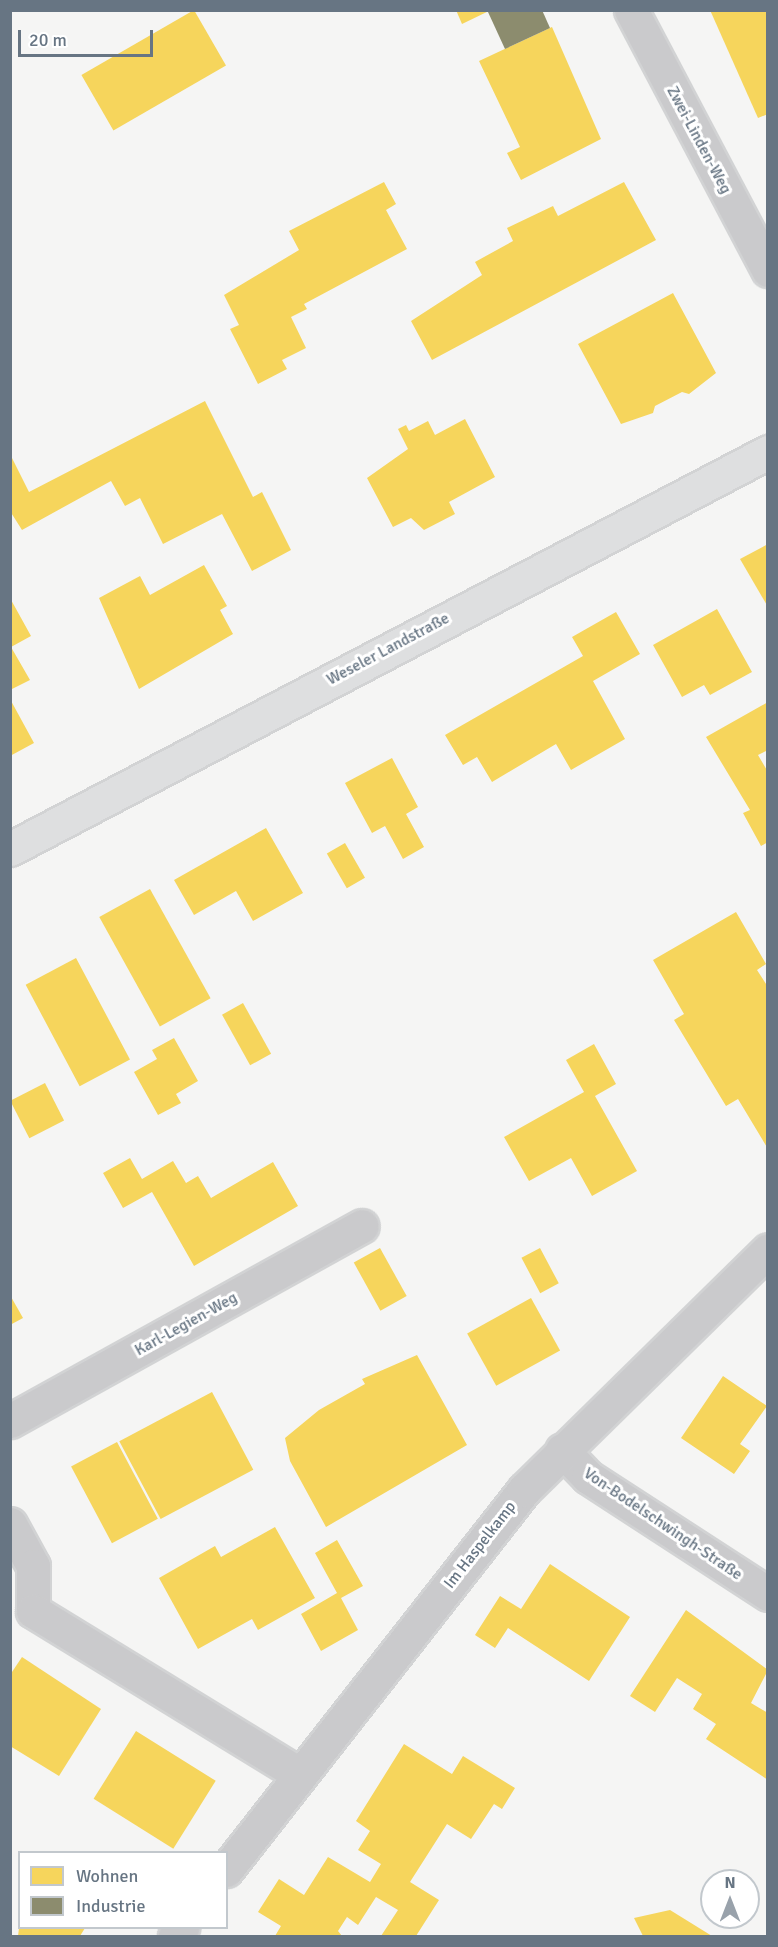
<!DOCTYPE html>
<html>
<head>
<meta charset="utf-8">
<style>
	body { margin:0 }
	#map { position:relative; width:778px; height:1947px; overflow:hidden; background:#f5f5f4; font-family:Signika,sans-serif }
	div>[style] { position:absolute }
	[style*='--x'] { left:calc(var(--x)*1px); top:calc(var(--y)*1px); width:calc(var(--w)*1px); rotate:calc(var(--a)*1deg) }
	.homes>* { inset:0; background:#f6d55c; transform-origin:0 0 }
	.industry>* { inset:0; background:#8c8c6e }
	.roads { filter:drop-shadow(2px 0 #d2d3d4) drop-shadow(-2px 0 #d2d3d4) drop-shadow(0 2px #d2d3d4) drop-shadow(0 -2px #d2d3d4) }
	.street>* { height:33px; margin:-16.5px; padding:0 16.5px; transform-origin:16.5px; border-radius:16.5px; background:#cacacc }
	.secondary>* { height:33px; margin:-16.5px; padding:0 16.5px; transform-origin:16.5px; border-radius:16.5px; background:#dedfe0 }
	span { translate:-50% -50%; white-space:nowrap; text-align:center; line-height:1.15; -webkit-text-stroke:6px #fff; paint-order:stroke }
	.street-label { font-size:16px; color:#677583 }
	.frame { position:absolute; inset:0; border:12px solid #677583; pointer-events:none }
	.legend { position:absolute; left:18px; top:1851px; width:210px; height:78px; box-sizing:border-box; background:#fff; border:2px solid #c2c8cd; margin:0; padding:8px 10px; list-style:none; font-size:18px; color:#677583 }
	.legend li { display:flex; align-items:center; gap:12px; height:30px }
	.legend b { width:30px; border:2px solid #c2c8cd }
	.north { position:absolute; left:700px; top:1869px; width:60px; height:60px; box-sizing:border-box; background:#fff; border:2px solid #c2c8cd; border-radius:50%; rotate:0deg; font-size:16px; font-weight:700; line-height:24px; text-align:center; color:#677583 }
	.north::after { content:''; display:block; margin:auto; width:21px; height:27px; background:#99a2ab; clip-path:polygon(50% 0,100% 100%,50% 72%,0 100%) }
	.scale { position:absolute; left:18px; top:30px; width:135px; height:27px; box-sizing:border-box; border:3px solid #677583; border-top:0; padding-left:8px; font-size:18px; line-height:21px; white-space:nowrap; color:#677583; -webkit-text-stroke:4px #fff; paint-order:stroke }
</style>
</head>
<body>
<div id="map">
	<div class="homes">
		<i style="left:194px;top:10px;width:64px;height:130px;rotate:60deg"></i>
		<i style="clip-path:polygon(456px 10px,491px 10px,462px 24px)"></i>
		<i style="clip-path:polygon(710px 10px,768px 10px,768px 114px,758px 118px)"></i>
		<i style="clip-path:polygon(552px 27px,601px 139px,521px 180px,507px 153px,520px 147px,479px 61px)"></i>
		<i style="clip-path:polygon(384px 182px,396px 204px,386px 210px,407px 249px,304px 304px,307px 309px,291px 317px,306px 348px,282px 360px,287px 369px,258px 384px,230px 329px,239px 325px,224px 295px,299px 250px,289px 231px)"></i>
		<i style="clip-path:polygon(624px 182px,656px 240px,432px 360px,411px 321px,482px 275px,475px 262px,513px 241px,507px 228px,553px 206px,558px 216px)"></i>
		<i style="clip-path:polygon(673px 293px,716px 373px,689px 394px,682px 392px,655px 406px,653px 413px,621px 424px,578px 344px)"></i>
		<i style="clip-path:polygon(205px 401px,253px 497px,262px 492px,291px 550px,252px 571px,222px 514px,163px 544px,140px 498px,125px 506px,111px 481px,22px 530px,10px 511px,10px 454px,29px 492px)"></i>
		<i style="clip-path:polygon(465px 419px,495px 477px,449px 502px,455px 514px,424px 530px,411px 518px,393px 527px,367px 478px,408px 449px,398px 429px,406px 425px,409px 431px,428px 421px,435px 435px)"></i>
		<i style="clip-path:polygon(768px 544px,768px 607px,740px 559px)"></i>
		<i style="clip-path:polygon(204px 565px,227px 606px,220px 610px,233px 634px,139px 689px,99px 598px,140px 576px,150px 595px)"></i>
		<i style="clip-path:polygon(10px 598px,31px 636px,11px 647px,30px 680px,10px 690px)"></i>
		<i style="clip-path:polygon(717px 609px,752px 672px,710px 695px,704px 685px,682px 697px,653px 645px)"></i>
		<i style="clip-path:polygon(616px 612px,640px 654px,593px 681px,625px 739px,571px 770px,556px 744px,492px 782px,477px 757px,463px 765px,445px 735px,583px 656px,572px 637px)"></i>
		<i style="clip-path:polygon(10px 699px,34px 743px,10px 756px)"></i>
		<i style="clip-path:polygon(768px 702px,768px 750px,758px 755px,768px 772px,768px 842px,761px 846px,743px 813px,750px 810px,706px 737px)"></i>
		<i style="clip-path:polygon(392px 758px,418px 807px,406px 814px,424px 847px,403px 859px,385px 826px,372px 833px,345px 783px)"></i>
		<i style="clip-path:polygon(266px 828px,303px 893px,253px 921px,236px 891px,194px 915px,174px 880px)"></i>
		<i style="left:345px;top:843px;width:40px;height:21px;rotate:60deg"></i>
		<i style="left:150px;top:889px;width:125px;height:58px;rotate:61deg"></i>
		<i style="clip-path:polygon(736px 912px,766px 964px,757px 970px,768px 987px,768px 1149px,738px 1099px,726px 1106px,674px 1020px,684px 1014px,653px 960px)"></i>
		<i style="left:76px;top:958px;width:115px;height:57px;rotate:62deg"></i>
		<i style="left:243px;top:1003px;width:58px;height:24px;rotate:61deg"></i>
		<i style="clip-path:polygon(174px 1038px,198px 1081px,176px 1094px,181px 1103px,158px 1115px,134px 1072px,157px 1059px,152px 1050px)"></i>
		<i style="clip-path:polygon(594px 1044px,616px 1084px,595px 1096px,637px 1171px,592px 1196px,571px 1158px,529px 1181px,504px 1137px,584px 1092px,566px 1060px)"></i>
		<i style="left:45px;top:1083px;width:42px;height:39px;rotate:63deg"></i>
		<i style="clip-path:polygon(130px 1158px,142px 1179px,173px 1161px,186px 1183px,198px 1176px,211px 1198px,273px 1162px,298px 1206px,194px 1266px,152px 1192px,123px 1208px,103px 1173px)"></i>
		<i style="left:380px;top:1248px;width:55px;height:30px;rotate:61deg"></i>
		<i style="left:540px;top:1248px;width:40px;height:21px;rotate:62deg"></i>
		<i style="clip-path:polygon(10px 1295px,23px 1318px,10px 1325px)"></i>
		<i style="left:531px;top:1298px;width:60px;height:73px;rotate:61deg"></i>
		<i style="clip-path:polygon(417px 1355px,467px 1445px,326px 1527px,290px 1461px,285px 1438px,319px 1410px,365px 1384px,362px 1379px)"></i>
		<i style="clip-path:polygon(723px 1376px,767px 1406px,740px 1444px,750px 1451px,734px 1474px,681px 1438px)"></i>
		<i style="left:212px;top:1392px;width:88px;height:105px;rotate:62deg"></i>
		<i style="left:117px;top:1442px;width:87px;height:52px;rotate:62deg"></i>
		<i style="clip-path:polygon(275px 1527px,315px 1598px,258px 1630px,252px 1619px,198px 1649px,159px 1578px,215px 1546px,221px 1557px)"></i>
		<i style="clip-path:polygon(337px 1540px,363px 1586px,341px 1598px,358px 1630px,321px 1651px,301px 1614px,337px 1593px,315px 1553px)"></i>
		<i style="clip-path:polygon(550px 1564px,630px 1617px,589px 1681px,508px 1628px,495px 1648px,475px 1635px,500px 1596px,521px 1609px)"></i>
		<i style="clip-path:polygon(686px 1610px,768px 1670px,751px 1703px,768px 1713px,768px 1780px,706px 1739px,716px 1724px,693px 1709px,702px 1694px,677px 1678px,655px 1712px,630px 1696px)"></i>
		<i style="clip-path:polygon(22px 1657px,101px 1709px,59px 1776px,10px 1746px,10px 1675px)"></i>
		<i style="left:136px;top:1731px;width:94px;height:80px;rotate:32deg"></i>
		<i style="clip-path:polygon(404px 1744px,452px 1774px,463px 1756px,515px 1788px,502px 1809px,494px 1804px,471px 1839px,447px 1824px,410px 1882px,439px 1900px,416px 1936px,381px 1936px,398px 1910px,376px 1897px,358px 1925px,347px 1917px,338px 1931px,342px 1936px,275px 1936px,281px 1926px,258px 1912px,279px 1879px,304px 1895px,328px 1857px,370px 1882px,381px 1864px,358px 1850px,370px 1831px,356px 1821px)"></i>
		<i style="clip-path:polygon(670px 1910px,712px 1936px,643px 1936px,634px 1918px)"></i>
		<i style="clip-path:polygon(20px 1920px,20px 1928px,85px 1928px,80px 1936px,18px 1936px)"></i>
	</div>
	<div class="industry">
		<i style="clip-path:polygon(542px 10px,550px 28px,505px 49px,488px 12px)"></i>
	</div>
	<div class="roads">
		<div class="street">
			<i style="--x:631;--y:10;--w:294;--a:62.2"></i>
			<i style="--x:10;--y:1421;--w:402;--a:-29"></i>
			<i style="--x:562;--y:1450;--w:37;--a:46"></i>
			<i style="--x:588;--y:1477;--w:215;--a:33"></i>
			<i style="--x:10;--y:1524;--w:48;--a:61.3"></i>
			<i style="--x:33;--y:1566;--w:45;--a:90"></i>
			<i style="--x:33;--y:1611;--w:312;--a:31.5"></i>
			<i style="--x:226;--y:1870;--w:483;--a:-51.9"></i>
			<i style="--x:524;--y:1490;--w:342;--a:-44.5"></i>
			<i style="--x:175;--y:1936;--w:11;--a:-49"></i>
		</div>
		<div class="secondary">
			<i style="--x:10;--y:849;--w:856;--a:-27.64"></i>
		</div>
	</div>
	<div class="street-label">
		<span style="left:699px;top:140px;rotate:62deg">Zwei-Linden-Weg</span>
		<span style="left:388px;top:649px;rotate:-28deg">Weseler Landstraße</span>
		<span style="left:186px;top:1324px;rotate:-29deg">Karl-Legien-Weg</span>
		<span style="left:663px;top:1524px;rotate:34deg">Von-Bodelschwingh-Straße</span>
		<span style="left:480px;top:1545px;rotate:-52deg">Im Haspelkamp</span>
	</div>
	<div class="frame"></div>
	<ul class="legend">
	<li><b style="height:16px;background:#f6d55c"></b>Wohnen</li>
	<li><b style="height:16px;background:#8c8c6e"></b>Industrie</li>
	</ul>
	<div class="north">N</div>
	<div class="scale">20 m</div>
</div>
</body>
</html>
